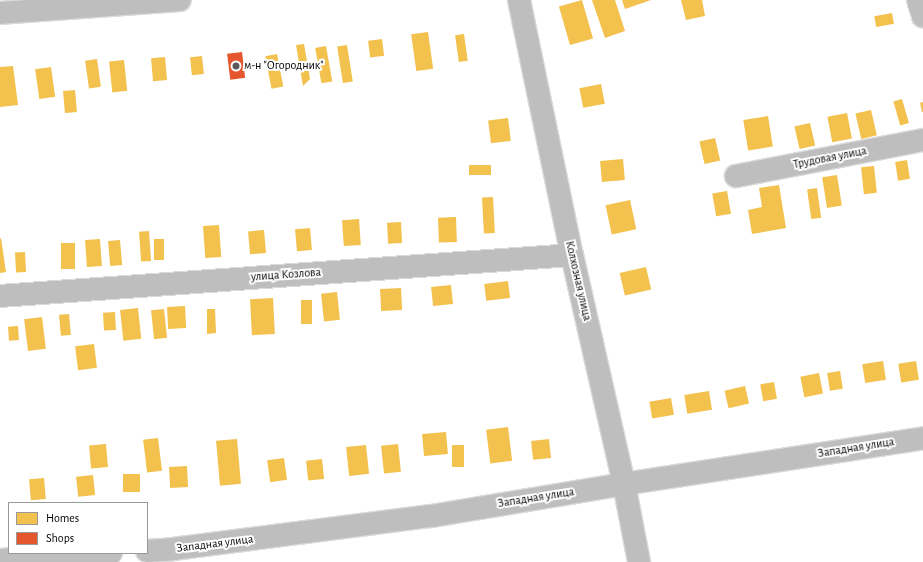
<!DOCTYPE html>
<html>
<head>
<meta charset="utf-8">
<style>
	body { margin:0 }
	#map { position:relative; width:923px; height:562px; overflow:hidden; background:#fff; font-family:"Alegreya Sans",sans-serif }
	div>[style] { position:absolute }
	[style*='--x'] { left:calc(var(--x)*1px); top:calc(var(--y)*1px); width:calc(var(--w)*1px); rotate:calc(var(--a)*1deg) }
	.homes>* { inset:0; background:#f2c14e; transform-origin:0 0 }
	.shops>* { inset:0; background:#e4572e; transform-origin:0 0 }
	.roads { filter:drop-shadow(1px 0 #dbdbdb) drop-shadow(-1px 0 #dbdbdb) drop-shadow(0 1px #dbdbdb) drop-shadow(0 -1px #dbdbdb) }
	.minor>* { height:22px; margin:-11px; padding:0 11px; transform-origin:11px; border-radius:11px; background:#bebebe }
	.major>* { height:22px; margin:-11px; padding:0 11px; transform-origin:11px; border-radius:11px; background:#bebebe }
	.dots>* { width:11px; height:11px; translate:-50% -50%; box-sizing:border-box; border:2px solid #fff; border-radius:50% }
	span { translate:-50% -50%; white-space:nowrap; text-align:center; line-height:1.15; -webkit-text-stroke:4px #fff; paint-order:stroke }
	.poi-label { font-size:12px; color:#000 }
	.left { translate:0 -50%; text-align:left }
	.street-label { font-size:12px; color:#000 }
	.legend { position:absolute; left:8px; top:502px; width:140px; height:52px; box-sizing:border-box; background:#fff; border:1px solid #999; margin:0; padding:5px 7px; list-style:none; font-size:12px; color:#000 }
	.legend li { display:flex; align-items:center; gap:8px; height:20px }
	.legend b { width:20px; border:1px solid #999 }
</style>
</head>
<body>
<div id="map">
	<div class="homes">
		<i style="left:582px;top:0;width:40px;height:24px;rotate:74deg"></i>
		<i style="clip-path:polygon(592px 0,615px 0,625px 31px,605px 38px)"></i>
		<i style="clip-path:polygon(622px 0,651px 0,625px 9px)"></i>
		<i style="clip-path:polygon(681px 0,702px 0,705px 16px,686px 20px)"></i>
		<i style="left:892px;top:13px;width:11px;height:18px;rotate:80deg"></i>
		<i style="left:428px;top:32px;width:37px;height:17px;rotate:82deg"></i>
		<i style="left:464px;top:34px;width:27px;height:9px;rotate:82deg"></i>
		<i style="left:382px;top:39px;width:17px;height:14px;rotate:83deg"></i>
		<i style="clip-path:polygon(304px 44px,310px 79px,303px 86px,296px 45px)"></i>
		<i style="left:347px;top:45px;width:37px;height:10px;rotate:81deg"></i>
		<i style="left:326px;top:46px;width:36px;height:11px;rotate:80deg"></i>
		<i style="left:277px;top:54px;width:33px;height:12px;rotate:79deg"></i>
		<i style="left:202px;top:56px;width:18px;height:12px;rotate:84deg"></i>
		<i style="left:165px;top:57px;width:23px;height:14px;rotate:85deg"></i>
		<i style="left:97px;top:59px;width:28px;height:12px;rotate:82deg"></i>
		<i style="left:124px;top:60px;width:31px;height:15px;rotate:84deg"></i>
		<i style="clip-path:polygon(13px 66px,18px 105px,0 107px,0 67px)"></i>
		<i style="left:51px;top:67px;width:30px;height:16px;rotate:82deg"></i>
		<i style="left:601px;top:84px;width:20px;height:22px;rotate:79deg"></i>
		<i style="left:75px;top:90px;width:22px;height:12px;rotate:85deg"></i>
		<i style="left:902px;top:99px;width:25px;height:9px;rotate:74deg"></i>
		<i style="clip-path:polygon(923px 102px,923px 112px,922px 112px,920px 103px)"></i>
		<i style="left:871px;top:110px;width:26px;height:16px;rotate:77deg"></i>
		<i style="left:847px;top:113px;width:26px;height:20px;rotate:79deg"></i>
		<i style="left:768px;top:116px;width:31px;height:25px;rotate:81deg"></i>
		<i style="left:508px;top:118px;width:23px;height:20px;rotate:83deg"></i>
		<i style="left:810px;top:123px;width:23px;height:16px;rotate:77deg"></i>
		<i style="left:715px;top:138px;width:23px;height:16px;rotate:77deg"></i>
		<i style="left:623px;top:159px;width:21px;height:23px;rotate:85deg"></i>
		<i style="left:907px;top:160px;width:19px;height:12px;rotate:81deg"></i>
		<i style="left:491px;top:165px;width:10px;height:22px;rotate:90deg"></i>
		<i style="left:874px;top:166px;width:27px;height:13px;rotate:84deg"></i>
		<i style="left:837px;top:175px;width:31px;height:15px;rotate:81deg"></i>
		<i style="clip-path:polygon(779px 185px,786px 228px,752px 234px,748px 210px,762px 207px,759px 188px)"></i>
		<i style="left:817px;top:188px;width:30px;height:10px;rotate:82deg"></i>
		<i style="left:727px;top:191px;width:23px;height:15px;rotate:80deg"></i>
		<i style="left:493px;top:197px;width:36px;height:11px;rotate:87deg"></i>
		<i style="left:630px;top:200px;width:30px;height:25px;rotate:78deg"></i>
		<i style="left:456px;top:217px;width:25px;height:18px;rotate:88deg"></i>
		<i style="left:359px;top:219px;width:26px;height:17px;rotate:86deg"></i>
		<i style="left:401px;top:222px;width:21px;height:14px;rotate:87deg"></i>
		<i style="left:219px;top:225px;width:32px;height:16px;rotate:86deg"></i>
		<i style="left:310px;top:228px;width:22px;height:15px;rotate:85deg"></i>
		<i style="left:264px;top:230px;width:23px;height:16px;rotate:85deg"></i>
		<i style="left:149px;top:231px;width:30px;height:10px;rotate:86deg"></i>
		<i style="clip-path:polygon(1px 238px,6px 272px,0 273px,0 239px)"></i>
		<i style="left:100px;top:239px;width:27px;height:15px;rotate:86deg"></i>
		<i style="left:154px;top:239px;width:10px;height:21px"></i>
		<i style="left:120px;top:240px;width:25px;height:12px;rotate:85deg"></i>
		<i style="left:61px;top:243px;width:14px;height:26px"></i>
		<i style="left:25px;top:252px;width:20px;height:10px;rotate:87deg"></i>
		<i style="left:646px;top:267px;width:23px;height:27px;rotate:77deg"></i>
		<i style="left:508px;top:281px;width:17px;height:24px;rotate:83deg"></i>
		<i style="left:451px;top:285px;width:19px;height:20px;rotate:84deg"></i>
		<i style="left:401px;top:288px;width:22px;height:21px;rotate:87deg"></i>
		<i style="left:337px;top:292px;width:28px;height:16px;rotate:84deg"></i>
		<i style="left:273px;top:298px;width:36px;height:23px;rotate:87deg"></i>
		<i style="left:301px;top:300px;width:11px;height:24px"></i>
		<i style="left:185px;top:306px;width:22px;height:18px;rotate:87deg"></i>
		<i style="left:138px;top:308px;width:31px;height:18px;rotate:84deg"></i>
		<i style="left:164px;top:309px;width:29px;height:13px;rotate:84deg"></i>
		<i style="clip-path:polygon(207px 309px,215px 309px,216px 333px,207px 334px)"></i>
		<i style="left:115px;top:312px;width:18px;height:12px;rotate:87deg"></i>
		<i style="left:69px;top:314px;width:21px;height:10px;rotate:85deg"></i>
		<i style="left:42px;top:317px;width:32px;height:18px;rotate:83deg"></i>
		<i style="left:18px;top:326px;width:14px;height:10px;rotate:86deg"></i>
		<i style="left:94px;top:344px;width:24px;height:19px;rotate:83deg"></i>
		<i style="left:883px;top:361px;width:19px;height:21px;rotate:81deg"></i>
		<i style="left:916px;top:361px;width:19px;height:18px;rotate:81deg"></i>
		<i style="left:840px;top:371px;width:18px;height:13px;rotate:81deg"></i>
		<i style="left:819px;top:373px;width:21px;height:19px;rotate:79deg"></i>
		<i style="left:774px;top:382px;width:17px;height:14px;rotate:80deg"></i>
		<i style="left:745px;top:386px;width:18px;height:21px;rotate:77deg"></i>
		<i style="left:709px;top:391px;width:19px;height:25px;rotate:81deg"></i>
		<i style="left:671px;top:398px;width:17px;height:22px;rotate:80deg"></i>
		<i style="left:508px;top:427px;width:34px;height:22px;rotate:83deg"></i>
		<i style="left:446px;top:432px;width:22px;height:24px;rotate:85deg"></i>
		<i style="left:158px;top:438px;width:33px;height:15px;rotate:83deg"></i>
		<i style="left:237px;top:439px;width:45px;height:21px;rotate:85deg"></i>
		<i style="left:549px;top:439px;width:19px;height:18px;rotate:84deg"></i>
		<i style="left:106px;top:444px;width:23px;height:17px;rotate:85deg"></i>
		<i style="left:398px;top:444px;width:28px;height:17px;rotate:84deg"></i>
		<i style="left:366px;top:445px;width:29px;height:20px;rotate:84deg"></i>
		<i style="left:452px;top:445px;width:12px;height:22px"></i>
		<i style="left:284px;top:458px;width:22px;height:17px;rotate:82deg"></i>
		<i style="left:322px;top:459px;width:20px;height:16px;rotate:84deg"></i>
		<i style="left:187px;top:466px;width:21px;height:18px;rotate:87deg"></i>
		<i style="left:123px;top:474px;width:17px;height:18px"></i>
		<i style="left:93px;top:475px;width:20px;height:17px;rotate:84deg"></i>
		<i style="left:44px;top:478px;width:21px;height:15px;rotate:85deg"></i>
	</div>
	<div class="shops">
		<i style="left:242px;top:52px;width:26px;height:15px;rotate:83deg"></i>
	</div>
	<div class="roads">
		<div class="minor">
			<i style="--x:918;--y:0;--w:17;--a:73"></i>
			<i style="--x:0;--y:13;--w:180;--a:-4.1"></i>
			<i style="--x:736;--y:176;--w:190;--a:-10.9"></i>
			<i style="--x:0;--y:296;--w:573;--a:-4.1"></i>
			<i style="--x:624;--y:484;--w:79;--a:79.1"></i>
			<i style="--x:147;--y:551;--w:26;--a:-4"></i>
			<i style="--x:173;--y:549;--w:260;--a:-7.3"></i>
			<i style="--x:431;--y:516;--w:196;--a:-9.4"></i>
			<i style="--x:624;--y:484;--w:303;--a:-8.7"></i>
			<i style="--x:0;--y:560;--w:111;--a:-3.6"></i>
		</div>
		<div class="major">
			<i style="--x:519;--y:0;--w:260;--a:78.3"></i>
			<i style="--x:572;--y:255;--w:235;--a:77.2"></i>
		</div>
	</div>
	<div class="dots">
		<i style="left:236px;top:66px;background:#595959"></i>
	</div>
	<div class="poi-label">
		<span class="left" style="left:244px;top:66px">м-н "Огородник"</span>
	</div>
	<div class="street-label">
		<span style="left:830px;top:158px;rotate:-11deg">Трудовая улица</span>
		<span style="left:286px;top:275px;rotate:-4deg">улица Козлова</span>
		<span style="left:578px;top:281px;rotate:77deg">Колхозная улица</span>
		<span style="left:856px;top:448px;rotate:-9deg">Западная улица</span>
		<span style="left:536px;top:498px;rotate:-9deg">Западная улица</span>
		<span style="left:215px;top:544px;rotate:-7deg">Западная улица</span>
	</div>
	<ul class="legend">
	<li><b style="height:11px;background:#f2c14e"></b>Homes</li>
	<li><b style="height:11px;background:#e4572e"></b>Shops</li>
	</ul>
</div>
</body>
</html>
